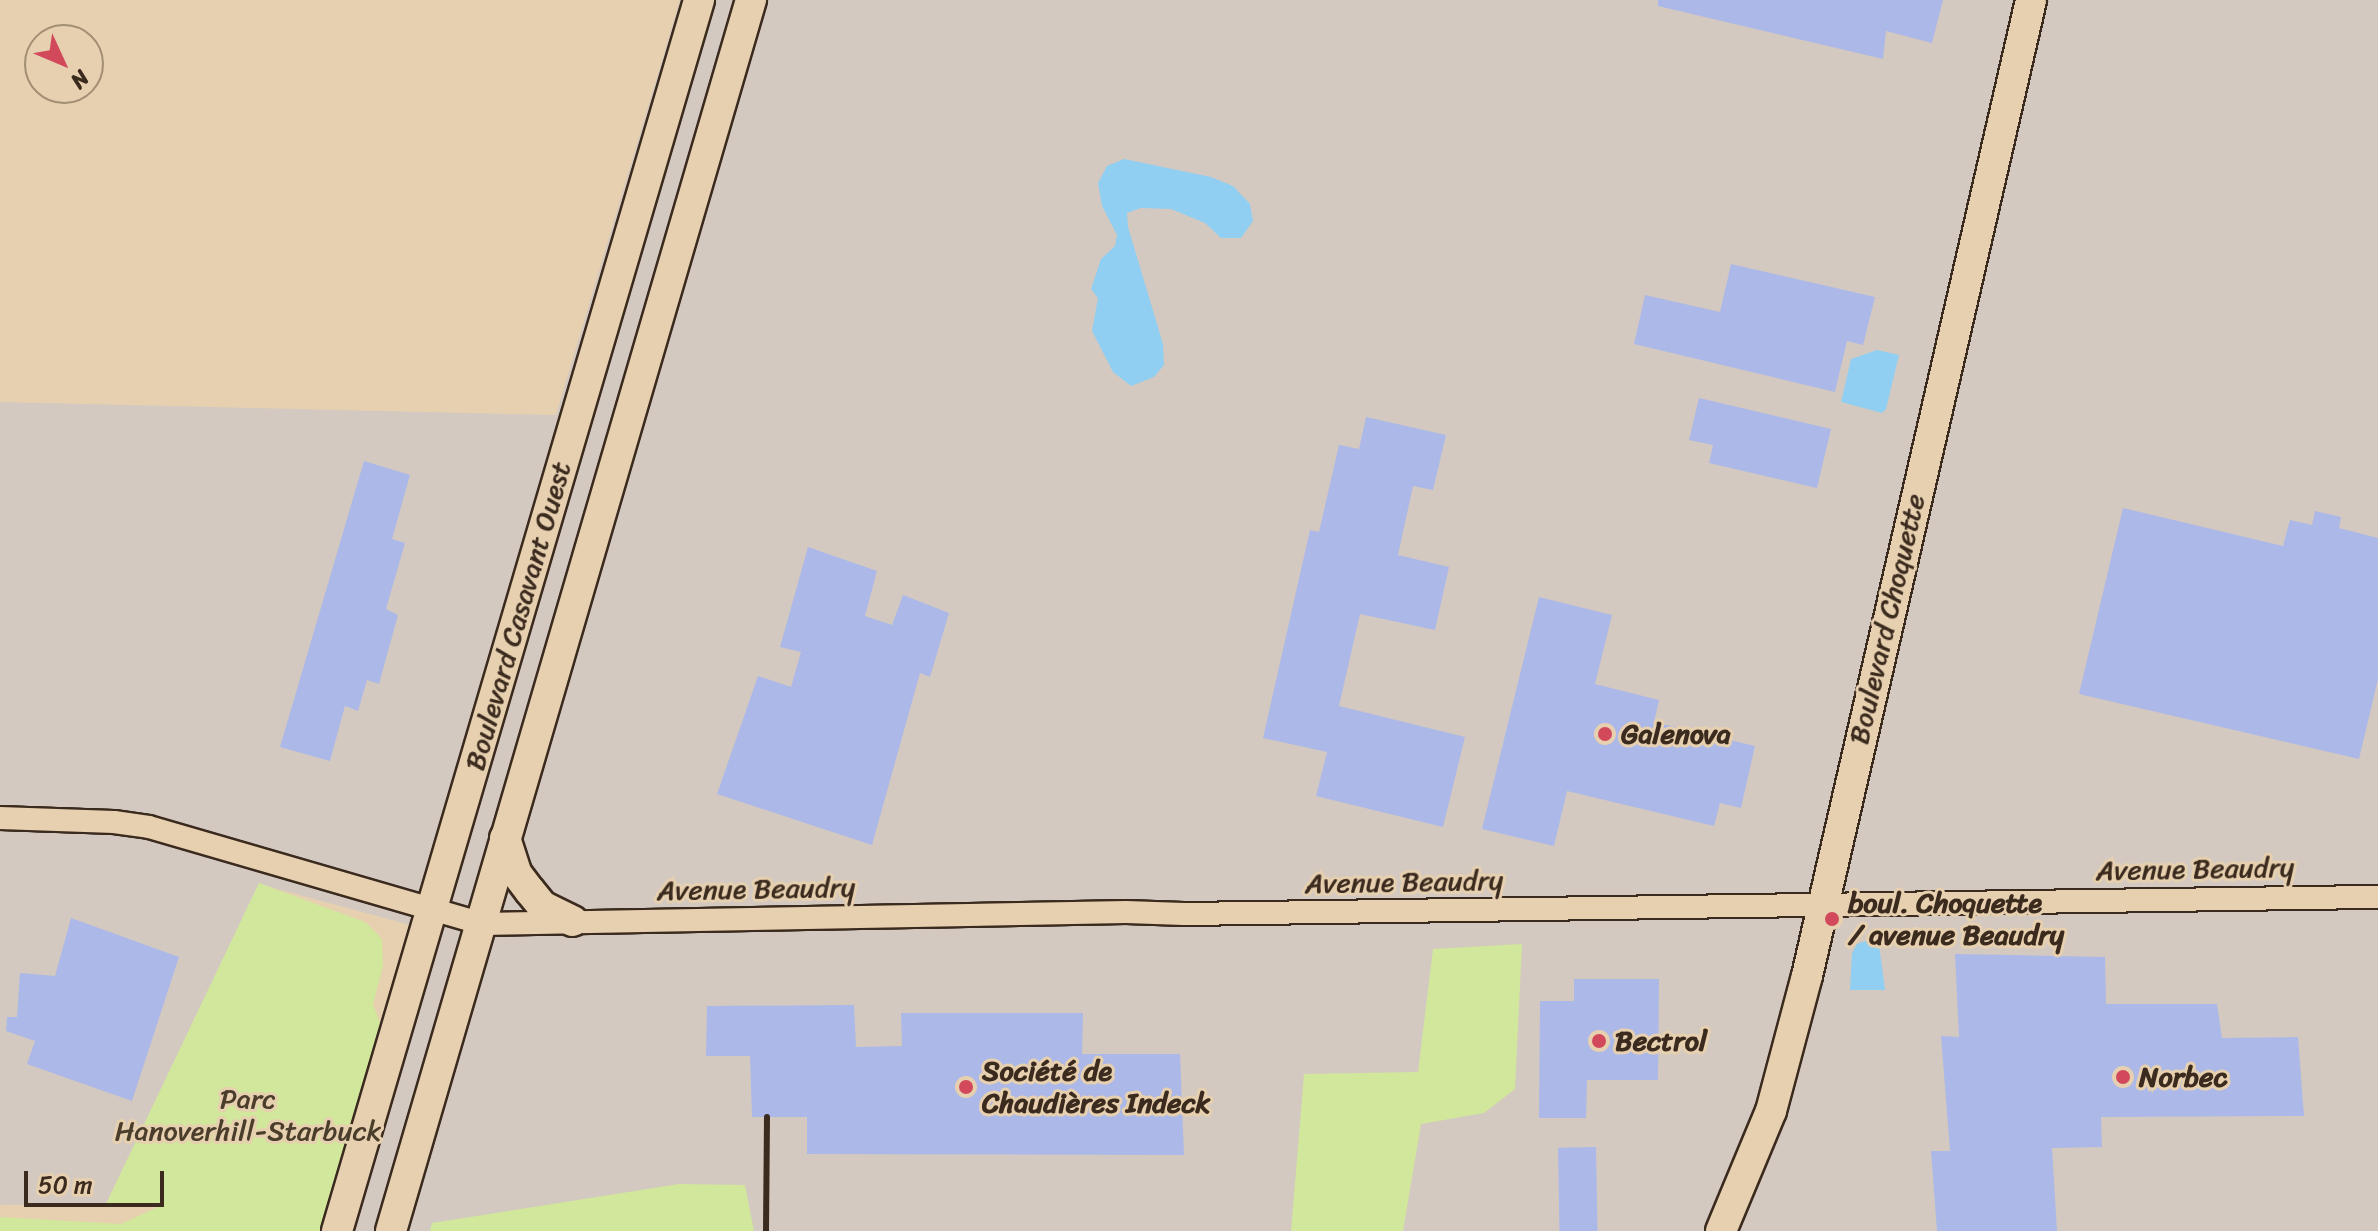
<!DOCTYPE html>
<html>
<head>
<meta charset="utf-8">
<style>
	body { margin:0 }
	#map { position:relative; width:2378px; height:1231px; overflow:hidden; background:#e6d0af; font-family:Sriracha,sans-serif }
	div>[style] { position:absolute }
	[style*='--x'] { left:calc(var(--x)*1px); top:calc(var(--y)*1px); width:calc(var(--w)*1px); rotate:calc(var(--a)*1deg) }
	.built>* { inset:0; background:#d4c9c0 }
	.green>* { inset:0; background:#d0e79c }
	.water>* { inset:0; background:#90cff1 }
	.building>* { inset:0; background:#abb8e8; transform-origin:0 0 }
	.roads { filter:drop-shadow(2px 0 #3b2a1e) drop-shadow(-2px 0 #3b2a1e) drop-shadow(0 2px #3b2a1e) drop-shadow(0 -2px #3b2a1e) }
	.street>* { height:22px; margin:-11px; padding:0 11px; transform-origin:11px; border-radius:11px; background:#e6d0af }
	.secondary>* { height:30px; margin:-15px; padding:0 15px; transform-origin:15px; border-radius:15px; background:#e6d0af }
	.rail>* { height:6px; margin:-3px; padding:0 3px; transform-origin:3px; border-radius:3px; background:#3b2a1e }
	.dots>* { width:22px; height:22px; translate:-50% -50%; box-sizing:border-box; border:4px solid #e6d0af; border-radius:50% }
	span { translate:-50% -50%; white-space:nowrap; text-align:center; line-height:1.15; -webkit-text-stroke:6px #e6d0af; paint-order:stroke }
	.street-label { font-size:28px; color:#3b2a1e }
	.poi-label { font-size:28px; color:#3b2a1e; font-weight:700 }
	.left { translate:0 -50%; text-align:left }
	.park-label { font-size:28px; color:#4a3d2b }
	.north { position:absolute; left:24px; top:24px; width:80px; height:80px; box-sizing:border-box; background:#e6d0af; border:2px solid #a28e75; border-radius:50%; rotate:134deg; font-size:22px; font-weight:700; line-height:32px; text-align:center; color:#3b2a1e }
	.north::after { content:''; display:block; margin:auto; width:28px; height:36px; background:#d1495b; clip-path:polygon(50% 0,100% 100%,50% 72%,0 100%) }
	.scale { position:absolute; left:24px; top:1171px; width:140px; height:36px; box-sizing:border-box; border:4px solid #3b2a1e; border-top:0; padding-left:10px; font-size:24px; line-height:28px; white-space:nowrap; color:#3b2a1e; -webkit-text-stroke:6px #e6d0af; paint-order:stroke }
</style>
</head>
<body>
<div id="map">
	<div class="built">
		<i style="clip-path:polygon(680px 0,2378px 0,2378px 1231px,329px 1231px,421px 928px,259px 884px,106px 1204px,0 1205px,0 402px,556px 415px)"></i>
	</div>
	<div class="green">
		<i style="clip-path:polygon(259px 883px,365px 922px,382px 939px,383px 966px,373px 1004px,380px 1023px,320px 1231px,0 1231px,0 1217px,121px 1224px,158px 1207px,106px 1204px)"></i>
		<i style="clip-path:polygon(1522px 944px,1515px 1089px,1484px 1113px,1421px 1124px,1403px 1231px,1291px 1231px,1304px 1074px,1418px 1072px,1433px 949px)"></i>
		<i style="clip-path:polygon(679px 1184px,745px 1185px,754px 1231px,430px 1231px,432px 1223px)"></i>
	</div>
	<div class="water">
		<i style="clip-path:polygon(1124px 159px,1211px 177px,1233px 186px,1250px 204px,1253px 221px,1241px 238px,1221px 238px,1205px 223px,1171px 209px,1141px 208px,1127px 213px,1128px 227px,1163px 344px,1164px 365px,1154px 377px,1131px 386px,1113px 372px,1092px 331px,1098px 298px,1091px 289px,1101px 259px,1115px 246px,1117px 235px,1102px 206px,1098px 183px,1107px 166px)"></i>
		<i style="clip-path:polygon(1877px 350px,1899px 355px,1886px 409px,1882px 413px,1841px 402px,1851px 359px)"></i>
		<i style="clip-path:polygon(1878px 937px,1885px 990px,1850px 990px,1852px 953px,1857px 944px)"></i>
	</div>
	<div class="building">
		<i style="clip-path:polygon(1658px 0,1943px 0,1932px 43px,1886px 31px,1883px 59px,1658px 6px)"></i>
		<i style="clip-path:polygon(1731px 264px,1875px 297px,1863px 345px,1847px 341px,1835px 392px,1634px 344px,1645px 295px,1720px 312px)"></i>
		<i style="clip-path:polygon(1699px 398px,1831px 429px,1817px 488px,1709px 463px,1713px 445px,1689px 440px)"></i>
		<i style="clip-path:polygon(1366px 417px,1446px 435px,1433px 490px,1413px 486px,1398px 555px,1449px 567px,1435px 630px,1360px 614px,1339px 706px,1465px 737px,1443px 827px,1316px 796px,1327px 752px,1263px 738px,1310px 530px,1319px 532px,1339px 445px,1359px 449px)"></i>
		<i style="clip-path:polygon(364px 461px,410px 475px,392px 539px,405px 543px,386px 609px,398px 615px,379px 684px,367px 680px,358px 711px,345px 706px,330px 761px,280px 747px)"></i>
		<i style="clip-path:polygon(2123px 508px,2283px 546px,2290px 520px,2312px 525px,2315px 511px,2341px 517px,2339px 528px,2378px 538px,2378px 679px,2359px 759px,2079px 694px)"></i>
		<i style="clip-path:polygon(808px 547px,877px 571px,865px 616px,892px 625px,903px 595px,949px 613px,930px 677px,920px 673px,872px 845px,717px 794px,758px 676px,791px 687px,801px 652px,780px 647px)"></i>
		<i style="clip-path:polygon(1539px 597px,1612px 615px,1595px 684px,1659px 700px,1654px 722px,1755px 746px,1741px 808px,1720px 803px,1714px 826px,1567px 791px,1554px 846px,1482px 829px)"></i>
		<i style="clip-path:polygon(71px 918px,179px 957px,132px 1101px,27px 1064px,35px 1041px,6px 1031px,7px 1017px,17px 1017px,20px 973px,55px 976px)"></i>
		<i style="clip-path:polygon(1955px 954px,2105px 957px,2106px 1004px,2217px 1004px,2222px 1038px,2298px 1037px,2304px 1116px,2101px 1117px,2102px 1147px,2052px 1148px,2057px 1231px,1937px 1231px,1931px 1151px,1950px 1151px,1941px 1036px,1959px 1037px)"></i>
		<i style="clip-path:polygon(1574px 979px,1659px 979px,1658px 1080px,1587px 1080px,1586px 1118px,1539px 1118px,1540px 1001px,1574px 1001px)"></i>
		<i style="clip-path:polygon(854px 1005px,856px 1047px,902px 1046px,901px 1013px,1083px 1013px,1082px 1054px,1180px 1054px,1184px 1155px,807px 1154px,807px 1117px,752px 1117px,750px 1056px,706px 1056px,707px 1006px)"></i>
		<i style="left:1596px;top:1147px;width:84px;height:38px;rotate:89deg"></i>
	</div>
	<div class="roads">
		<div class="street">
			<i style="--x:0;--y:818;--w:114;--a:2"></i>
			<i style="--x:114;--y:822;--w:35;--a:8"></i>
			<i style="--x:149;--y:827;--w:347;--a:16.2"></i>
			<i style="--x:482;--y:924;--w:644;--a:-1.07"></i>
			<i style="--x:1126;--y:912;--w:58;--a:2"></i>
			<i style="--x:1184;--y:914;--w:1194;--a:-0.82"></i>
		</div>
		<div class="secondary">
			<i style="--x:505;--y:838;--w:38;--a:72"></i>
			<i style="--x:517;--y:874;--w:21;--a:53"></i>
			<i style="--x:530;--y:891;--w:19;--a:51"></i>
			<i style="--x:542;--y:906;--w:34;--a:26"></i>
			<i style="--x:337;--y:1231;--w:1283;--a:-73.61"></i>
			<i style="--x:391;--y:1231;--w:1283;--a:-73.7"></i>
			<i style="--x:1721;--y:1231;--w:130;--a:-67.4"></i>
			<i style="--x:1771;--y:1111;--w:140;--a:-75.1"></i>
			<i style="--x:1807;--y:976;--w:1001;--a:-77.07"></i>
		</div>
	</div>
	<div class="rail">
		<i style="--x:766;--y:1231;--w:114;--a:-89.5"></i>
	</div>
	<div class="dots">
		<i style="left:1605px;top:734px;background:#d1495b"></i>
		<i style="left:1832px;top:919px;background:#d1495b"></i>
		<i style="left:1599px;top:1041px;background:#d1495b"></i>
		<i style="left:2123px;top:1077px;background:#d1495b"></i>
		<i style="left:966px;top:1087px;background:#d1495b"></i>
	</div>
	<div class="street-label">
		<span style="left:518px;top:616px;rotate:-74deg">Boulevard Casavant Ouest</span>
		<span style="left:1887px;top:619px;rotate:-77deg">Boulevard Choquette</span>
		<span style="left:2195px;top:869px;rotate:-1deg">Avenue Beaudry</span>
		<span style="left:1404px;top:882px;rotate:-1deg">Avenue Beaudry</span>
		<span style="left:756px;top:889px;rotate:-1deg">Avenue Beaudry</span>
	</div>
	<div class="poi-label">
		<span class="left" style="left:1621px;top:734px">Galenova</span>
		<span class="left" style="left:1848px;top:919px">boul. Choquette<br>/ avenue Beaudry</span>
		<span class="left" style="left:1615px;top:1041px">Bectrol</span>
		<span class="left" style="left:982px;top:1087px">Société de<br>Chaudières Indeck</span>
		<span class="left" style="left:2139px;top:1077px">Norbec</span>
	</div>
	<div class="park-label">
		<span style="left:248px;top:1115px">Parc<br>Hanoverhill-Starbuck</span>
	</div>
	<div class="north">N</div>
	<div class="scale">50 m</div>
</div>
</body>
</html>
